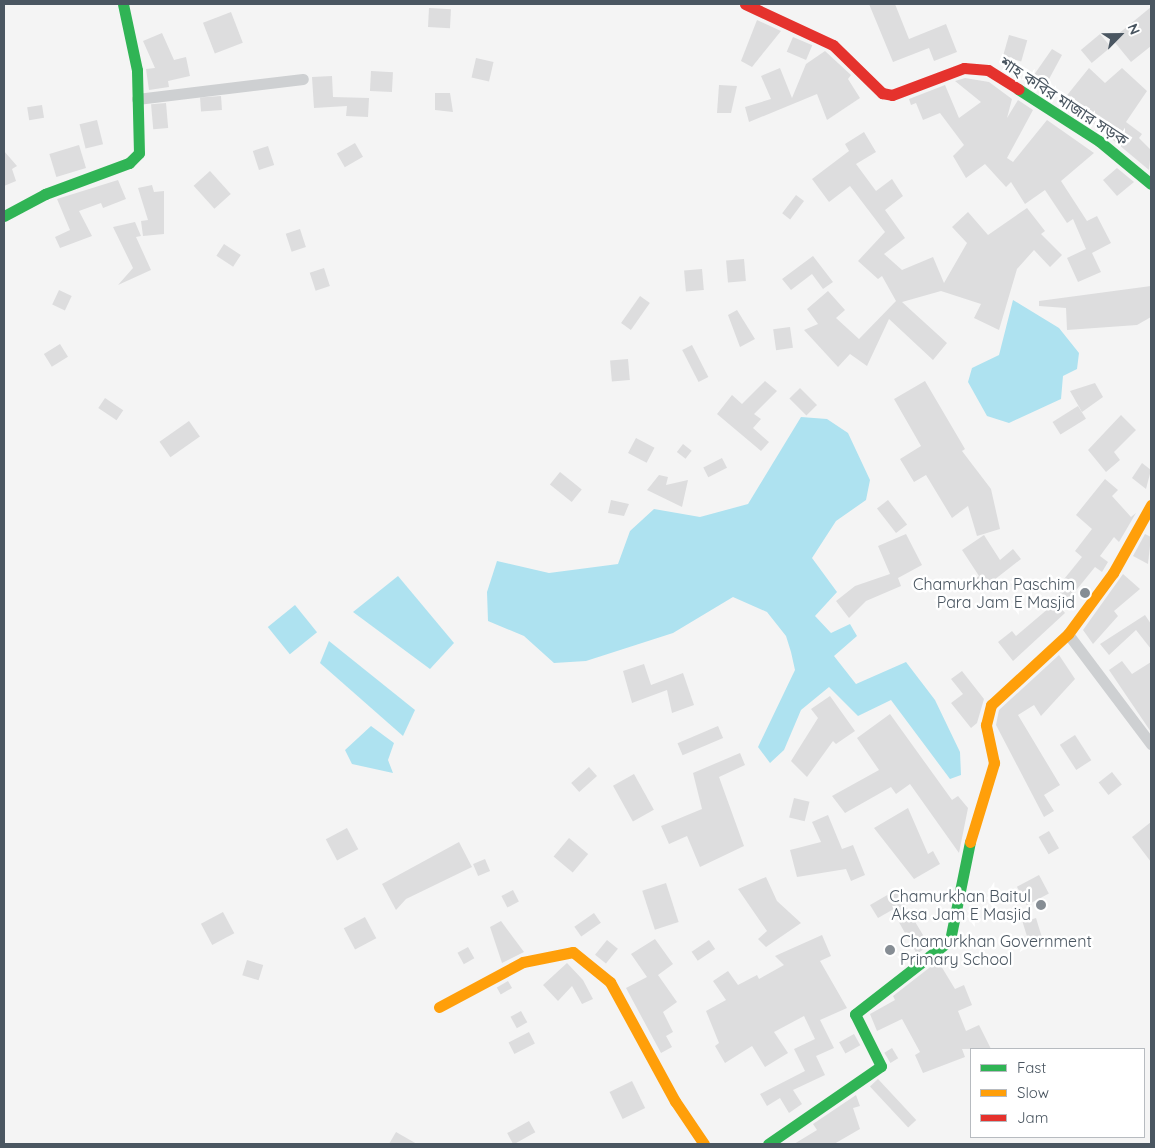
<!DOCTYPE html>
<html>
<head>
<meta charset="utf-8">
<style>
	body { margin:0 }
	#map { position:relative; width:1155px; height:1148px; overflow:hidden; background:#f4f4f4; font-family:Quicksand,"Noto Sans Bengali",sans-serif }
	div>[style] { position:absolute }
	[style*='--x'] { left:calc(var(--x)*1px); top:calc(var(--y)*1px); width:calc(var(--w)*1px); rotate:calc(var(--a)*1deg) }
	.water>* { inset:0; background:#aee2f0; transform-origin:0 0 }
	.building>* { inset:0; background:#ddddde; transform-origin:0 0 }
	.street>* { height:11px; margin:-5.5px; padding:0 5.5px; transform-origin:5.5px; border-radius:5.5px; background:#ced0d2 }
	.fast>* { height:11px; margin:-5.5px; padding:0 5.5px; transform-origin:5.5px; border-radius:5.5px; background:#30b455 }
	.slow>* { height:11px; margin:-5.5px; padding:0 5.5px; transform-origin:5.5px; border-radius:5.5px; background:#ff9f0a }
	.jam>* { height:11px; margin:-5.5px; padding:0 5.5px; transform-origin:5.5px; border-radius:5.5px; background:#e5322d }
	.dots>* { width:14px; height:14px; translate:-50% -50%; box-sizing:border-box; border:2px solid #fff; border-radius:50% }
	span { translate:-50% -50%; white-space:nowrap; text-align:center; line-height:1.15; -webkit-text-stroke:5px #fff; paint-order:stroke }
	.street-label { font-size:16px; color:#4a5661 }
	.poi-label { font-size:16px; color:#4a5661 }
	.right { translate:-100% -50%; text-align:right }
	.left { translate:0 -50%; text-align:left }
	.frame { position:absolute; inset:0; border:5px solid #4a5661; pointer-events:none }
	.legend { position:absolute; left:970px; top:1048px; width:175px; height:90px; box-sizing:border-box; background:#fff; border:1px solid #b7bbc0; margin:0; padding:6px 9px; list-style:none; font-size:15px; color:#4a5661 }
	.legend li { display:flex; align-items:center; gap:10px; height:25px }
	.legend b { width:25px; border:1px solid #b7bbc0 }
	.north { position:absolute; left:1095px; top:10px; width:50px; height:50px; -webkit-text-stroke:4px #fff; paint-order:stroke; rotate:67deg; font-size:14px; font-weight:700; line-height:20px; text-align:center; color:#4a5661 }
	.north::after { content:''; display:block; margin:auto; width:18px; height:22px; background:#4a5661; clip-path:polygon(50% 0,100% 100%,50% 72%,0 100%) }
</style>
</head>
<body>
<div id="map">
	<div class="water">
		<i style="clip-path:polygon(1013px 300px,1059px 328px,1079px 353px,1077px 369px,1063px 376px,1061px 399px,1009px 423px,987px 416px,968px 382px,972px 368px,999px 355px)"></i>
		<i style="clip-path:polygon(801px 417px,827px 419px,848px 433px,870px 480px,866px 500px,836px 521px,812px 558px,837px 592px,815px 616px,831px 633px,850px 624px,857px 636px,834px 656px,856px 684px,906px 662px,935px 700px,960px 752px,961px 775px,950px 779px,891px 700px,858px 716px,829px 687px,801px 710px,784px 750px,770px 763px,758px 747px,795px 670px,791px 652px,786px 636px,767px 612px,733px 597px,673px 633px,586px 661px,554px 663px,524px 636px,488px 621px,487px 592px,497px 561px,549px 573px,618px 564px,630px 531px,654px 509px,700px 517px,748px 504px)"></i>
		<i style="clip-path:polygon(398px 576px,454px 643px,430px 669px,353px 612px)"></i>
		<i style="left:295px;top:605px;width:35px;height:35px;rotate:51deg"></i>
		<i style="clip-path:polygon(329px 641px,415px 710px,403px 736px,320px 663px)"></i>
		<i style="clip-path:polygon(371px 726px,394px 743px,388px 760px,393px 773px,352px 764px,345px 750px)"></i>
	</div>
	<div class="building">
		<i style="clip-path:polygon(869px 4px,895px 4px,909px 39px,946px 24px,957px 52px,934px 61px,929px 48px,893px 62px)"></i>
		<i style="clip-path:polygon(1151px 7px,1151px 46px,1131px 62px,1112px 39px)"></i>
		<i style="left:429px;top:8px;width:22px;height:19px;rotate:3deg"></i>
		<i style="left:231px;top:12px;width:33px;height:30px;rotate:69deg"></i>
		<i style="clip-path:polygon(757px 20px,781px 31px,752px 67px,741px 61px)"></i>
		<i style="clip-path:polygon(162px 33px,174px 60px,186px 57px,190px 76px,168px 81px,169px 87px,149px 90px,146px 69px,155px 68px,143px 41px)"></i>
		<i style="left:1100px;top:34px;width:17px;height:25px;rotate:50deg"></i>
		<i style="left:1009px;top:35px;width:19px;height:22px;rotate:16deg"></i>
		<i style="left:793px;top:37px;width:21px;height:16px;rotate:23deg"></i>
		<i style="clip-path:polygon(1052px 49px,1062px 55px,1042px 92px,1029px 82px)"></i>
		<i style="clip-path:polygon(825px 51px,851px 75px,848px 79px,860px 98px,827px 120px,817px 94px,749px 122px,745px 107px,771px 99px,761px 76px,780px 68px,792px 98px,806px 64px)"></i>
		<i style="left:476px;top:58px;width:18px;height:20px;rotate:13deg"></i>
		<i style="clip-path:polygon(1089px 68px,1105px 83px,1122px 68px,1147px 91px,1126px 122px,1142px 134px,1139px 138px,1151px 150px,1149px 170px,1064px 99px)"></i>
		<i style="left:371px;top:71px;width:22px;height:20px;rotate:3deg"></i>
		<i style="clip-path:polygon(332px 76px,333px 97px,369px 98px,368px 117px,346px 116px,347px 106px,314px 108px,312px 77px)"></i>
		<i style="clip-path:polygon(965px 78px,989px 82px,1012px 99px,1007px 118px,1018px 100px,1033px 110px,1007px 158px,1013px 162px,1047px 120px,1094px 153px,1061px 181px,1087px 221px,1097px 216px,1111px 243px,1092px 253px,1101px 272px,1078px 282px,1067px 258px,1086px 249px,1073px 219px,1067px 223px,1045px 190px,1025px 204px,1011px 182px,1006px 187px,985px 164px,966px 178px,953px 156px,964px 145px,940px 113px,923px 120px,916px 103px,911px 105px,909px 99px,945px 85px,959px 118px,981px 102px,955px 81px)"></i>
		<i style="clip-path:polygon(719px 85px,737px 86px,731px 113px,717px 113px)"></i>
		<i style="clip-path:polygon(435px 93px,450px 93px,453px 112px,435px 110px)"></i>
		<i style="left:221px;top:96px;width:14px;height:21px;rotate:86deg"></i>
		<i style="left:166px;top:103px;width:25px;height:15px;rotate:85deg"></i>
		<i style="left:42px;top:105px;width:13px;height:15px;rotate:81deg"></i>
		<i style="left:97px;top:120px;width:25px;height:18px;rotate:76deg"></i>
		<i style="clip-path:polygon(864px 132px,876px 152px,856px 164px,876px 191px,892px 179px,903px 196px,885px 210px,905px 238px,884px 254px,902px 270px,933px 257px,944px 283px,967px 243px,952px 227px,968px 212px,988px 235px,1027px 208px,1045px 231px,1041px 234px,1062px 255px,1050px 267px,1034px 250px,1017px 269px,999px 330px,974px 318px,981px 304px,941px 291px,902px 302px,947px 343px,933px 360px,889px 319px,867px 366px,850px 354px,838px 367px,804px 330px,818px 324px,807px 309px,828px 291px,845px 310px,836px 318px,859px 339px,896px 301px,882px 276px,878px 279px,858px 261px,885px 232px,850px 186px,829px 202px,812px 179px,849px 151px,845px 144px)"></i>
		<i style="left:355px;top:143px;width:16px;height:21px;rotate:60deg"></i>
		<i style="left:79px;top:145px;width:24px;height:31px;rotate:73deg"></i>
		<i style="left:268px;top:146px;width:20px;height:16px;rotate:72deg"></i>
		<i style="clip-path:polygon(4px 151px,17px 166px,12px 169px,16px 181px,4px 186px)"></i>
		<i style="clip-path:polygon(1117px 168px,1134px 182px,1117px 196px,1103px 180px)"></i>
		<i style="left:210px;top:171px;width:31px;height:22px;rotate:48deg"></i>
		<i style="clip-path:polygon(118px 180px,126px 199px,103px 208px,101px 203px,79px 211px,92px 236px,60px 248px,55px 237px,70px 230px,57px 199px)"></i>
		<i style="clip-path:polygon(152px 185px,154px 192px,164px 191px,164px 234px,143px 236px,141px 221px,148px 220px,138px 188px)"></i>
		<i style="left:796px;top:195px;width:10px;height:23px;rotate:37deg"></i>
		<i style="clip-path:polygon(135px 222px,141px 236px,136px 237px,151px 270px,118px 285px,133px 268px,113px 227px)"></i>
		<i style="left:300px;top:229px;width:19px;height:15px;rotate:72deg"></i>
		<i style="left:224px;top:244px;width:20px;height:14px;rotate:33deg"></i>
		<i style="clip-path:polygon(813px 256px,833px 282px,823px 289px,812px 274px,791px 290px,782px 279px)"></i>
		<i style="left:744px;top:259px;width:22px;height:18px;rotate:85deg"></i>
		<i style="left:324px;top:268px;width:19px;height:15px;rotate:72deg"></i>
		<i style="left:702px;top:269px;width:21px;height:18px;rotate:85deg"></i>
		<i style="clip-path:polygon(1151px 286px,1151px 317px,1137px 325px,1067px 330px,1066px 308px,1039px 306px,1039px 301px)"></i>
		<i style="left:59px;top:290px;width:14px;height:16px;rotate:25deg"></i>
		<i style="left:640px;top:296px;width:12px;height:33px;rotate:35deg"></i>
		<i style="clip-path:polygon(737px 310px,755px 339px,740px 347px,728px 315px)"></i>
		<i style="left:790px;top:327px;width:21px;height:17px;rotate:82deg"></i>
		<i style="left:60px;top:344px;width:15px;height:19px;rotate:58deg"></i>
		<i style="left:692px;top:345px;width:36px;height:11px;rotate:63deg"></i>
		<i style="left:628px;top:359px;width:21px;height:18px;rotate:85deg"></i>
		<i style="clip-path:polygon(765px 381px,777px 391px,754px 414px,761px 419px,753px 428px,769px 442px,761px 451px,717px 414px,732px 395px,742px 404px)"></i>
		<i style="clip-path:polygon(925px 381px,965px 449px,962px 451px,991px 489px,1000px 529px,977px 536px,968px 506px,952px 518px,926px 475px,914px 482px,900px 459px,921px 446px,894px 399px)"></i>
		<i style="clip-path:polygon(1095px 383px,1103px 397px,1082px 412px,1070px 391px)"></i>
		<i style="left:800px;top:388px;width:24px;height:15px;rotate:45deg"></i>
		<i style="left:105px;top:398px;width:22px;height:12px;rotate:34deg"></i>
		<i style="left:1078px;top:406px;width:15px;height:30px;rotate:58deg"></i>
		<i style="clip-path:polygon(1121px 415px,1136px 430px,1114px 452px,1120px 460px,1106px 472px,1088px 450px)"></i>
		<i style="left:189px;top:421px;width:19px;height:36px;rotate:55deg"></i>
		<i style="left:636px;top:438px;width:21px;height:17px;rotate:28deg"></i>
		<i style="left:683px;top:444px;width:11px;height:10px;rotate:38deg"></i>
		<i style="left:722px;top:458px;width:11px;height:21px;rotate:63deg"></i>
		<i style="clip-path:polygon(1142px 463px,1151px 470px,1146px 489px,1132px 478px)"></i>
		<i style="left:560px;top:472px;width:28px;height:16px;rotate:39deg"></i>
		<i style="clip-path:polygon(659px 475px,668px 477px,666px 485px,688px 480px,682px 507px,647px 490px)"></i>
		<i style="clip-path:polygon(1105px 479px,1118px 490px,1112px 496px,1131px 517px,1136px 513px,1119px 542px,1114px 537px,1100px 556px,1108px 562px,1102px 572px,1095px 567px,1069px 599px,1056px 589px,1082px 557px,1075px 551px,1092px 529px,1076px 515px)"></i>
		<i style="clip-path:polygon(611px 500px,629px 504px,624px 516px,608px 513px)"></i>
		<i style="left:888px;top:500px;width:31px;height:14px;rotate:52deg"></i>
		<i style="clip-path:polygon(906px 534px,922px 565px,898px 578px,901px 586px,866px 601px,849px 618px,836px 601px,855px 586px,890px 574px,878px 546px)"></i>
		<i style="clip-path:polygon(1145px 534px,1151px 537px,1148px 564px,1133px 556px)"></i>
		<i style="clip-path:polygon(984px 535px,1000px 560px,1013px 549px,1021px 559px,980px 591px,972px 581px,979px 576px,962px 550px)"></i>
		<i style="clip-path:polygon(1123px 574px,1140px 589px,1114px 611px,1118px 616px,1093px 644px,1083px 630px)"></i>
		<i style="clip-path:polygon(1056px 602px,1065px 613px,1013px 661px,998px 642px,1012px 631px,1016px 636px)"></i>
		<i style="clip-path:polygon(1145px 615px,1151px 624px,1151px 649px,1136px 630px,1109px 655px,1100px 644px)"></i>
		<i style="clip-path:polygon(1059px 655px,1075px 679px,1041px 716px,1034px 705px,1018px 715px,1060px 785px,1044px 795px,1054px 811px,1044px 817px,996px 725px,999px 710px)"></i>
		<i style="clip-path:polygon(1122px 661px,1132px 674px,1151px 662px,1151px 732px,1109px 670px)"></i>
		<i style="clip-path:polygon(644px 664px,651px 685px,683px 673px,694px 705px,672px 713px,667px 690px,632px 703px,623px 671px)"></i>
		<i style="clip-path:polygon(962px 671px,984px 699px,977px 723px,971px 728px,951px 703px,963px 694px,951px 679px)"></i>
		<i style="clip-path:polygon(830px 696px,855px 731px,836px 744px,833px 741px,807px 777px,791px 761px,818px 718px,811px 709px)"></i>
		<i style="clip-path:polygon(890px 714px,952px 800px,958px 796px,968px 808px,959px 853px,910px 784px,896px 794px,891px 787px,845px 813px,832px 796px,879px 770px,857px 738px)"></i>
		<i style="left:718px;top:726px;width:13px;height:44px;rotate:67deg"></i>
		<i style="left:1075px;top:735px;width:30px;height:18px;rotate:57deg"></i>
		<i style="clip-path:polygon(740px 753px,745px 765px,719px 777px,744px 846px,700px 867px,687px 836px,669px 844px,661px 826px,702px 809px,693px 773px)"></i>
		<i style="left:589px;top:767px;width:12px;height:24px;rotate:48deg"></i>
		<i style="left:1112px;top:772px;width:16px;height:17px;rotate:52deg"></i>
		<i style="left:634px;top:774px;width:41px;height:24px;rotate:61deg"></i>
		<i style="left:794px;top:798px;width:16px;height:20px;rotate:14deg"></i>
		<i style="clip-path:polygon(908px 808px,928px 854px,933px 851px,940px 864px,914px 879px,874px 828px)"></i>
		<i style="clip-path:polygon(828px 815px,842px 849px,853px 845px,865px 875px,851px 881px,846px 869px,797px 877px,790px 850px,821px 842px,812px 822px)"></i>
		<i style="clip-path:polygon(1151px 822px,1151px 862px,1132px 837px)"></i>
		<i style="left:347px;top:828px;width:24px;height:24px;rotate:62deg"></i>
		<i style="left:1049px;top:831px;width:20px;height:12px;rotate:60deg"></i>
		<i style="left:569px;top:838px;width:25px;height:24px;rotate:40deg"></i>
		<i style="clip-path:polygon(459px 842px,472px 867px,406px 899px,396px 910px,382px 884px)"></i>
		<i style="left:485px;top:859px;width:13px;height:13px;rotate:67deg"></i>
		<i style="left:1039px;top:875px;width:21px;height:25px;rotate:62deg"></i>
		<i style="clip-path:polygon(766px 877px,777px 901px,801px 923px,766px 947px,758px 939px,767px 931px,738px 889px)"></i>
		<i style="left:666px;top:883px;width:41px;height:25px;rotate:72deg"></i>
		<i style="left:513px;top:890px;width:13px;height:13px;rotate:63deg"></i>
		<i style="clip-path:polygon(896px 890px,929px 945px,917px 954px,892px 910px,878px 918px,870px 905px)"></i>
		<i style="left:223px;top:912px;width:24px;height:25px;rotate:62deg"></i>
		<i style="left:594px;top:913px;width:12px;height:24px;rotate:55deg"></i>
		<i style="left:365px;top:917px;width:24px;height:24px;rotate:62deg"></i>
		<i style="left:1036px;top:918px;width:21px;height:14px;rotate:73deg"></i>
		<i style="clip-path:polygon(501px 921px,524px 952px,502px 963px,490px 927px)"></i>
		<i style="clip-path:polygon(822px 935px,831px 956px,820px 961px,847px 1008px,820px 1020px,834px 1048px,816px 1056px,825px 1075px,793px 1090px,802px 1104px,789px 1113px,780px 1098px,767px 1106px,760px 1094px,805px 1071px,794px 1049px,815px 1039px,804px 1016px,774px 1032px,788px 1053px,765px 1067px,752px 1046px,725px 1063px,715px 1046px,719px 1043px,706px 1011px,726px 1000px,713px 981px,728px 971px,738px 985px,757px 975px,759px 979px,784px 965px,775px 956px)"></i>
		<i style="clip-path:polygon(655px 939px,673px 964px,658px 975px,677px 1002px,663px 1012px,673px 1032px,666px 1036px,672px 1047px,661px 1053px,626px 988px,647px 977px,631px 954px)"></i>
		<i style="left:607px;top:940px;width:14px;height:19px;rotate:39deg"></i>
		<i style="left:709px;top:940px;width:11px;height:21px;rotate:56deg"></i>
		<i style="left:468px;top:947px;width:13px;height:12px;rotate:61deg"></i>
		<i style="left:247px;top:960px;width:17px;height:16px;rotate:17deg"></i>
		<i style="clip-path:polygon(938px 961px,955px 989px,964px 985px,972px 1005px,958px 1011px,966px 1031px,979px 1025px,991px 1049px,962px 1049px,965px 1057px,923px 1073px,915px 1055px,920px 1052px,902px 1019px,877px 1031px,870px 1014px,895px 1000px,893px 996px)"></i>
		<i style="clip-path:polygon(567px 963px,583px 980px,593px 999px,582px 1004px,572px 986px,558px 1001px,543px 985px)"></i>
		<i style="left:508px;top:981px;width:8px;height:13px;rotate:60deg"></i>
		<i style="left:521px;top:1011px;width:13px;height:12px;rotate:61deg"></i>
		<i style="left:529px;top:1032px;width:13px;height:23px;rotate:63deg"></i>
		<i style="left:854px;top:1034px;width:13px;height:17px;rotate:61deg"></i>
		<i style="left:892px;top:1048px;width:12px;height:9px;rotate:59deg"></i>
		<i style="left:878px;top:1079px;width:56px;height:11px;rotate:47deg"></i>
		<i style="left:632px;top:1081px;width:30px;height:25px;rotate:64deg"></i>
		<i style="clip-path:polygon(856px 1095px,860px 1106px,853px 1108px,860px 1129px,834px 1144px,794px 1144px,817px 1130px,813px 1124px)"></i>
		<i style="left:529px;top:1121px;width:13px;height:25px;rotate:61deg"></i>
		<i style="clip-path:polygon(396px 1132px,417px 1144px,389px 1144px)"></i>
	</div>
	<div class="street">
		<i style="--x:137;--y:99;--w:167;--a:-6.9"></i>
		<i style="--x:1068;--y:634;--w:138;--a:53"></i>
	</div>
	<div class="fast">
		<i style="--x:1018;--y:89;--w:96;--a:32.7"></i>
		<i style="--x:1099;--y:141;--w:67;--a:39.6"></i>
		<i style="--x:4;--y:216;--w:47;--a:-28.2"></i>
		<i style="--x:45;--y:194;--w:90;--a:-20.3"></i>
		<i style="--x:129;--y:163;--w:14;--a:-45"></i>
		<i style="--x:139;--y:153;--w:83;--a:-91.4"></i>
		<i style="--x:137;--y:70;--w:67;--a:-102"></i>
		<i style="--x:768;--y:1144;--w:137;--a:-34.6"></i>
		<i style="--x:881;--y:1066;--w:58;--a:-116.6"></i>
		<i style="--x:855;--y:1014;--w:120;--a:-37.9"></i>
		<i style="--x:950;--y:940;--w:100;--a:-78.5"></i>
	</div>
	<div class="slow">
		<i style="--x:970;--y:842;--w:83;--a:-73.1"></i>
		<i style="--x:994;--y:763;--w:39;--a:-102"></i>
		<i style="--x:986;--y:725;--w:21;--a:-76"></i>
		<i style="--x:991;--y:705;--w:105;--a:-42.7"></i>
		<i style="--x:1068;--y:634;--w:76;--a:-53.6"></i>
		<i style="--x:1113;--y:573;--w:78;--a:-60.8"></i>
		<i style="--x:439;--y:1007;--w:95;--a:-28.2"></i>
		<i style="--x:523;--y:962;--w:51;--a:-11.3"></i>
		<i style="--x:573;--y:952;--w:48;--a:39"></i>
		<i style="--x:610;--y:982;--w:136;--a:61.4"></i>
		<i style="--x:675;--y:1101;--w:52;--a:56"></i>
	</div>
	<div class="jam">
		<i style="--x:745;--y:4;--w:97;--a:25"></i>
		<i style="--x:833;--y:45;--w:69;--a:44.4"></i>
		<i style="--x:882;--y:93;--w:10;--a:11"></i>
		<i style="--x:892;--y:95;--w:77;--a:-20.6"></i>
		<i style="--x:964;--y:68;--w:24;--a:5"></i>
		<i style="--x:988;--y:70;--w:36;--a:32"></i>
	</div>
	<div class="dots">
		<i style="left:1085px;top:593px;background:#868d94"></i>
		<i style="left:1041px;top:905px;background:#868d94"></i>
		<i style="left:890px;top:950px;background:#868d94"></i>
	</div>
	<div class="street-label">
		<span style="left:1064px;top:101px;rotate:33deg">শাহ কবির মাজার সড়ক</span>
	</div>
	<div class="poi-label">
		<span class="right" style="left:1075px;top:593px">Chamurkhan Paschim<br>Para Jam E Masjid</span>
		<span class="right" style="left:1031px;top:905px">Chamurkhan Baitul<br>Aksa Jam E Masjid</span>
		<span class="left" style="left:900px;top:950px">Chamurkhan Government<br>Primary School</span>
	</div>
	<div class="frame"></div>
	<ul class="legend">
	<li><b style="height:6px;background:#30b455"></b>Fast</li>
	<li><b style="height:6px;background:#ff9f0a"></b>Slow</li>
	<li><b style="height:6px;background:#e5322d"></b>Jam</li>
	</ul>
	<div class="north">N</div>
</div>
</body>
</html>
